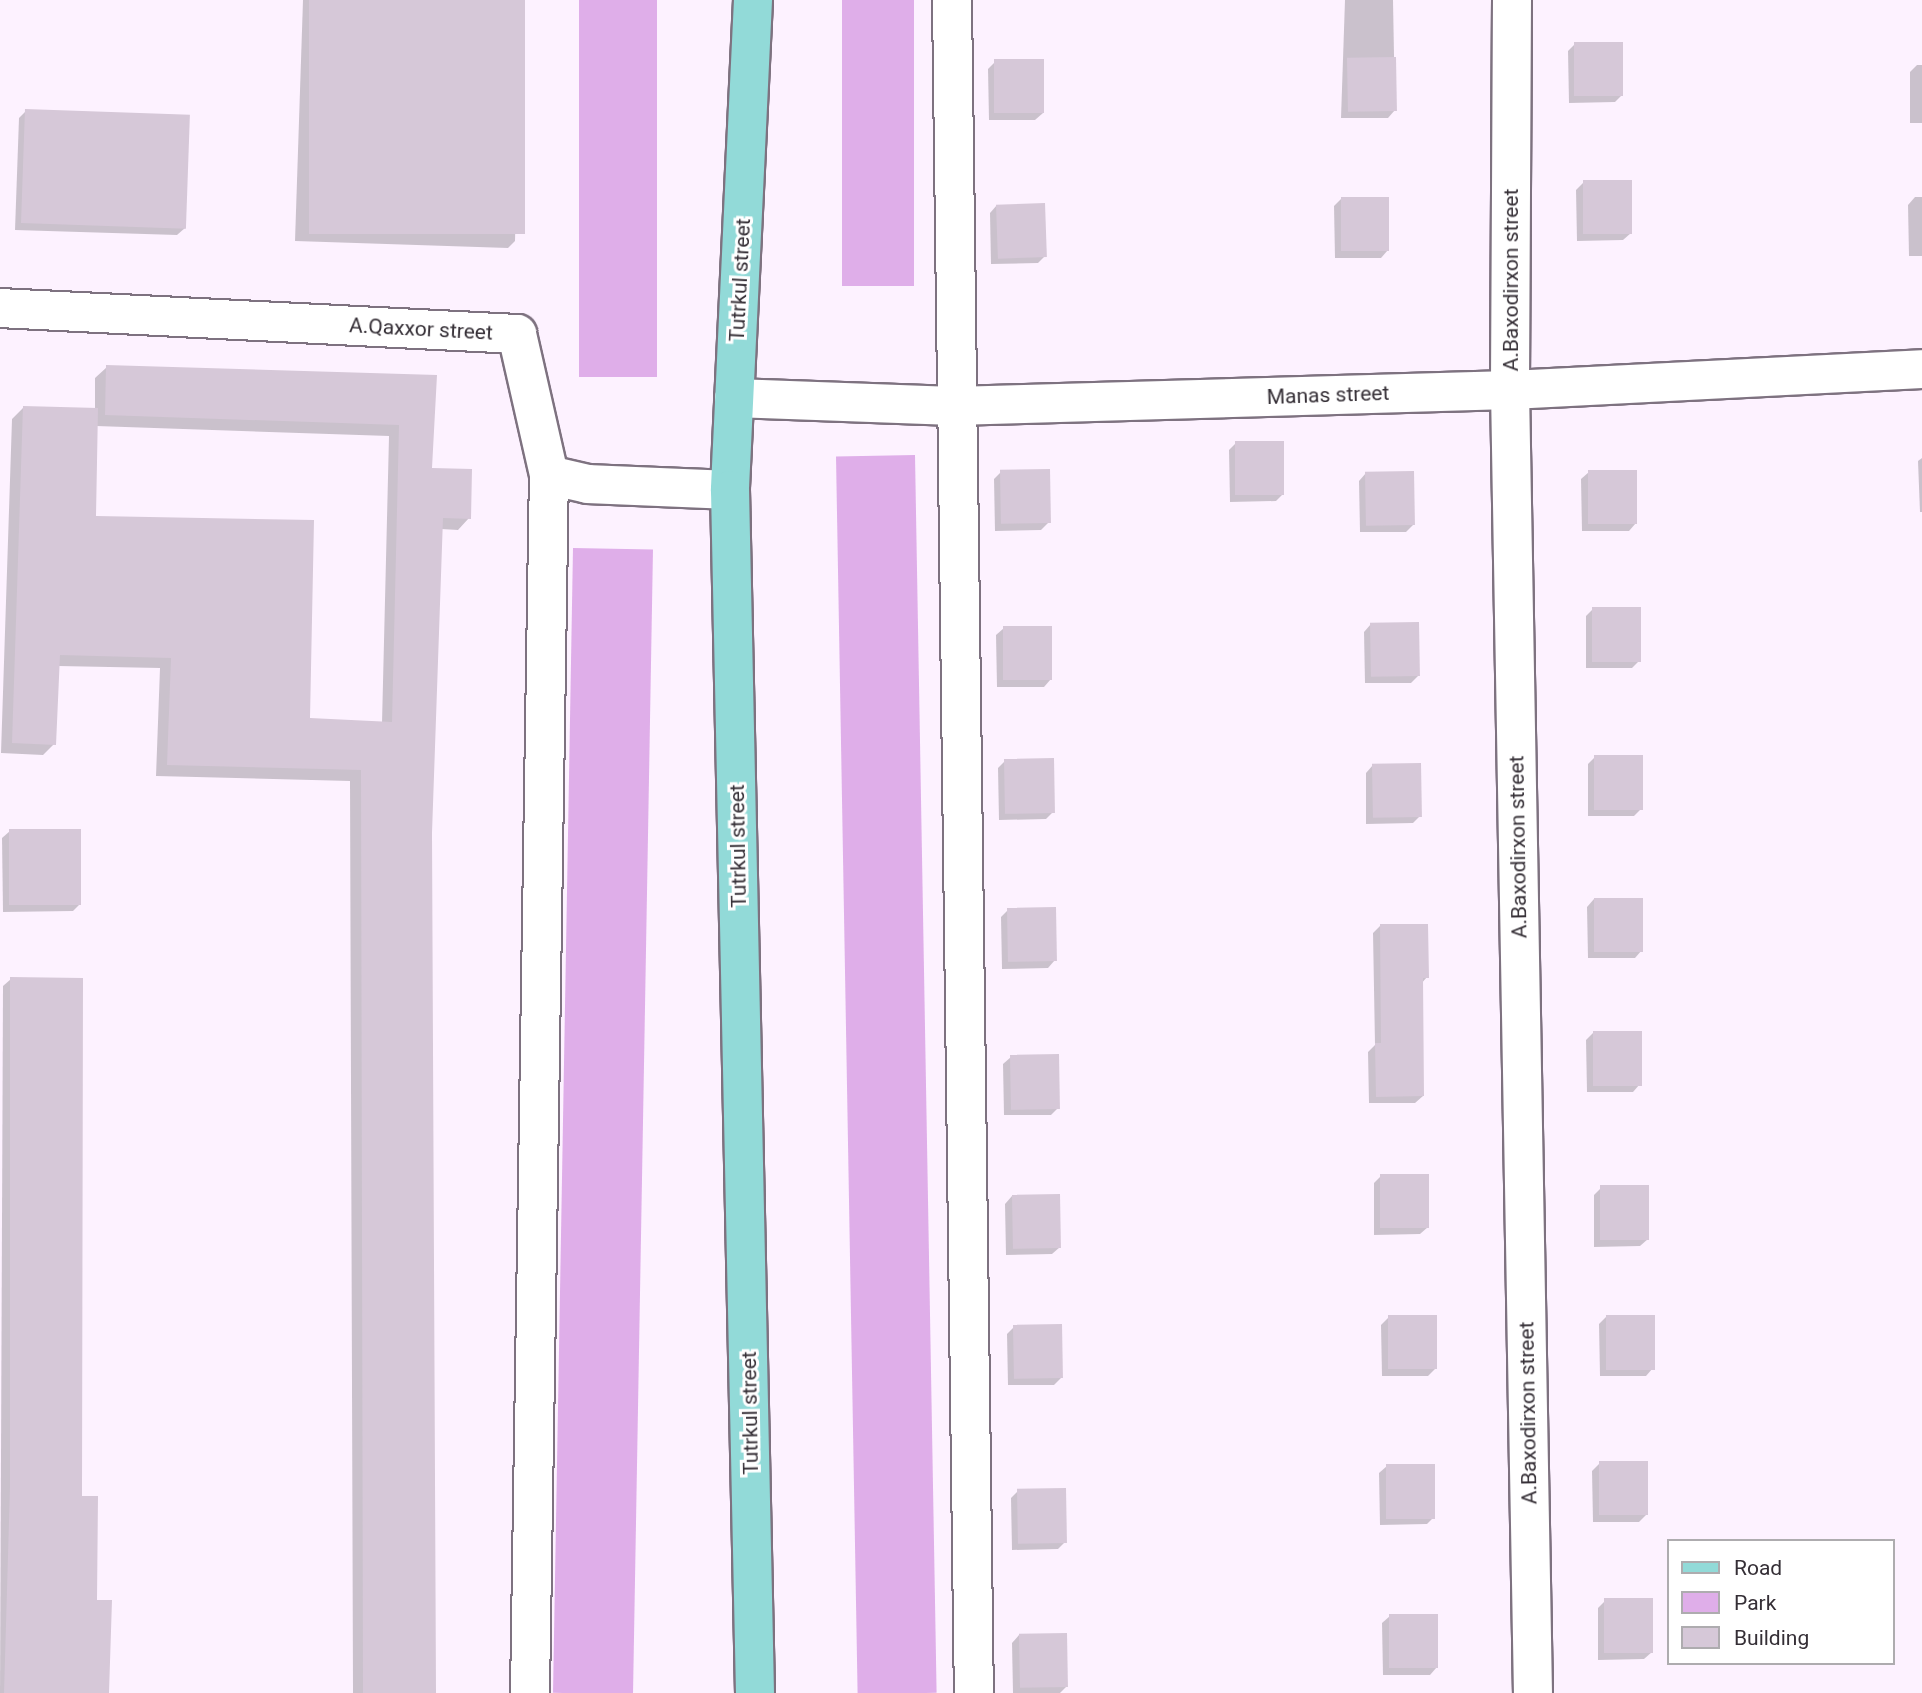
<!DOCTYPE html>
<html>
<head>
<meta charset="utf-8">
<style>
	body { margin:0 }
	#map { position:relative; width:1922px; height:1693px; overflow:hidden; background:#fdf2ff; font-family:Roboto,sans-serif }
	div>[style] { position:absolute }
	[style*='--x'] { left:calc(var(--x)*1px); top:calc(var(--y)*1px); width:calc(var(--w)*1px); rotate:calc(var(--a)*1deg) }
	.green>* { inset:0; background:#dfaee9; transform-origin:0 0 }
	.shadow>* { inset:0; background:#0003 }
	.building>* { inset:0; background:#d6c8d8; transform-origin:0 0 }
	.roads { filter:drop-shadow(2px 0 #7e7280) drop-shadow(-2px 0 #7e7280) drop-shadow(0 2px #7e7280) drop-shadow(0 -2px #7e7280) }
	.minor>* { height:38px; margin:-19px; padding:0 19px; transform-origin:19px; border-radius:19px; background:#fff }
	.major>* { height:38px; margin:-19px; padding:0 19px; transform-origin:19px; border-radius:19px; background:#92dad8 }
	span { translate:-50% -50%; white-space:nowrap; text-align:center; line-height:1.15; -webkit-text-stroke:6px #fff; paint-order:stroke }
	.street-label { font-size:21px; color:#352f36 }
	.legend { position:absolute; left:1667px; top:1539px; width:228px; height:126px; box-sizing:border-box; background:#fff; border:2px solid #aeacaf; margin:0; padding:9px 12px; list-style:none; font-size:21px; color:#352f36 }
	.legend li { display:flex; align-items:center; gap:14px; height:35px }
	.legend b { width:35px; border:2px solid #aeacaf }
</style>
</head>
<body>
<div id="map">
	<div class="green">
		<i style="left:579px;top:0;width:78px;height:377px"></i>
		<i style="left:842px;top:0;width:72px;height:286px"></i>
		<i style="left:915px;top:455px;width:1238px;height:79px;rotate:89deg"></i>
		<i style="left:573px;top:548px;width:80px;height:1145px;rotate:1deg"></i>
	</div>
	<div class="shadow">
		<i style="clip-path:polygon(303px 0,521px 0,515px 241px,508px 248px,295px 241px)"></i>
		<i style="clip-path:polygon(1345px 0,1393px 0,1395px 110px,1388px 118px,1341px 118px)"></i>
		<i style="clip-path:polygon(1575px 44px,1622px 95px,1615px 102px,1569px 103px,1568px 51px)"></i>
		<i style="clip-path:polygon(995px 62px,1043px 113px,1035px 120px,989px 120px,988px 69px)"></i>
		<i style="clip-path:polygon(1917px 65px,1922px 65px,1922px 123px,1910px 123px,1910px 72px)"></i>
		<i style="clip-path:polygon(26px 111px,185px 228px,177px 235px,15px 230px,19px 118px)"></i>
		<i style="clip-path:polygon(1583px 183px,1631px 233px,1623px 240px,1577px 241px,1576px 190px)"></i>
		<i style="clip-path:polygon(1915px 197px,1922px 197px,1922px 256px,1909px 256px,1908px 205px)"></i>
		<i style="clip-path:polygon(1341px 199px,1388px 250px,1381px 258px,1335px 258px,1334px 206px)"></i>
		<i style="clip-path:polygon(997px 205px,1045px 256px,1038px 263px,991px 264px,990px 213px)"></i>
		<i style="clip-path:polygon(evenodd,107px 367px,435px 377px,430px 470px,469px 518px,458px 530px,441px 529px,430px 833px,434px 1693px,353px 1693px,350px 781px,156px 776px,160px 668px,58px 666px,54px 744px,43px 755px,1px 753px,12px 419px,23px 408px,95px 409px,95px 378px,107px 367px,96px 426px,389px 436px,382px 723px,308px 720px,94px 518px,96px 426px)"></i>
		<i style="clip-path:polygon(1236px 443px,1283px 494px,1276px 501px,1230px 502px,1229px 450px)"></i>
		<i style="clip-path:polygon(1922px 458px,1922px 512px,1920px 512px,1918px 461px)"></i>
		<i style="clip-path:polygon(1001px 472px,1049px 522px,1041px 530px,995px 531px,994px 479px)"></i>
		<i style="clip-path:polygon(1589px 472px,1636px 523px,1629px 531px,1582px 531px,1581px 479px)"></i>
		<i style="clip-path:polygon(1366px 473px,1413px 525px,1406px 532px,1360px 532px,1359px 481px)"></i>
		<i style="clip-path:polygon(1593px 609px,1640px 660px,1632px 668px,1586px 668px,1586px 616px)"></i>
		<i style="clip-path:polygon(1371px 624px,1418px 676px,1411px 683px,1365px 683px,1364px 632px)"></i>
		<i style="clip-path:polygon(1004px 628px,1051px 679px,1044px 687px,997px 687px,996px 635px)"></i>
		<i style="clip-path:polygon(1595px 757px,1642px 808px,1634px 816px,1588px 816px,1588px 764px)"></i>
		<i style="clip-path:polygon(1005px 761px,1053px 812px,1046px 819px,999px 820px,998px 768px)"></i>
		<i style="clip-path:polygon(1373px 765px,1420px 816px,1413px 823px,1366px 824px,1366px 773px)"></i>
		<i style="clip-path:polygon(10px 831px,80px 904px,73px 911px,3px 912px,2px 838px)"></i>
		<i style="clip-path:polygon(1594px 899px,1642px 950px,1635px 958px,1588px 958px,1587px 907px)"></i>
		<i style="clip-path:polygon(1008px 910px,1055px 960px,1048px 968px,1002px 969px,1001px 917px)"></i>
		<i style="clip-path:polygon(1380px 926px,1427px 977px,1421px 984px,1423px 1096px,1415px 1103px,1369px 1103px,1368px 1052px,1375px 1045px,1373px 933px)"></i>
		<i style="clip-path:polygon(11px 979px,95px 1601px,107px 1693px,0 1693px,3px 986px)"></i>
		<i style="clip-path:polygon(1593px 1033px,1640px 1084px,1633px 1092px,1587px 1092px,1586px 1040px)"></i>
		<i style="clip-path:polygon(1011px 1057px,1058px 1108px,1051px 1115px,1004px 1115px,1003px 1064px)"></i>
		<i style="clip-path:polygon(1381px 1176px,1428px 1227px,1420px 1234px,1374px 1235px,1374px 1183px)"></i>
		<i style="clip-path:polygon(1601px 1188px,1648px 1239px,1640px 1246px,1594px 1247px,1594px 1195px)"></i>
		<i style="clip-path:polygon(1012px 1196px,1060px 1247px,1052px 1254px,1006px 1255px,1005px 1204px)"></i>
		<i style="clip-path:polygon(1606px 1317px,1653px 1368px,1646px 1376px,1600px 1376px,1599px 1324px)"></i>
		<i style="clip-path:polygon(1388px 1318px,1436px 1368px,1428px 1376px,1382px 1376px,1381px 1325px)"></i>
		<i style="clip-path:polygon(1014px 1327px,1061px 1378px,1054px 1385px,1008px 1385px,1007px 1334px)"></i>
		<i style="clip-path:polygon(1599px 1464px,1647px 1514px,1639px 1522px,1593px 1522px,1592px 1471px)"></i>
		<i style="clip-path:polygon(1387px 1466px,1434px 1517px,1427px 1524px,1380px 1525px,1379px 1473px)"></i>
		<i style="clip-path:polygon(1018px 1491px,1065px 1542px,1058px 1549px,1012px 1550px,1011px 1498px)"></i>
		<i style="clip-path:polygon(1605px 1601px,1652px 1652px,1644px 1659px,1598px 1660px,1598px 1608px)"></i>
		<i style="clip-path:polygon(1390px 1616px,1437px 1667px,1430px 1675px,1383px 1675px,1382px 1623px)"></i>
		<i style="clip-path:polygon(1019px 1635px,1066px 1687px,1060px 1693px,1013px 1693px,1012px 1643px)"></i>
	</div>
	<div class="building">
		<i style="left:309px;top:0;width:216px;height:234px"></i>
		<i style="left:1574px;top:42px;width:49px;height:54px"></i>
		<i style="left:1396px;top:57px;width:54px;height:49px;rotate:89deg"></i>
		<i style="left:1044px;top:59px;width:54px;height:50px;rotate:90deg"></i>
		<i style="left:25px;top:109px;width:165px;height:114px;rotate:2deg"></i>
		<i style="left:1632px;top:180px;width:54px;height:49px;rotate:90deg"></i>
		<i style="left:1341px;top:197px;width:48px;height:54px"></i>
		<i style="left:1045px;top:203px;width:54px;height:49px;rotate:88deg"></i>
		<i style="clip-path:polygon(106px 365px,437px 375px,432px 468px,472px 469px,471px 519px,443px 518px,432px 833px,436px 1693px,363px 1693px,361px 770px,167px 765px,171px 658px,60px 655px,56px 745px,12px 743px,23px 406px,98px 408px,96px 516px,314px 520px,310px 718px,392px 722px,399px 425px,105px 415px)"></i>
		<i style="left:1235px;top:441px;width:49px;height:54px"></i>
		<i style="left:1050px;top:469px;width:54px;height:50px;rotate:89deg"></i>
		<i style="left:1588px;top:470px;width:49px;height:54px"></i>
		<i style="left:1414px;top:471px;width:54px;height:49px;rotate:89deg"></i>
		<i style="left:1592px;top:607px;width:49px;height:55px"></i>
		<i style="left:1419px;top:622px;width:54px;height:49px;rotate:89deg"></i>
		<i style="left:1003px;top:626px;width:49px;height:54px"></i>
		<i style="left:1594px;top:755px;width:49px;height:55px"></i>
		<i style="left:1054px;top:758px;width:55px;height:50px;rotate:89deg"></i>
		<i style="left:1421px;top:763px;width:54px;height:49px;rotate:89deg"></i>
		<i style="left:9px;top:829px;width:72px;height:76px"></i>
		<i style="left:1594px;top:898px;width:49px;height:54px"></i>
		<i style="left:1056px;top:907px;width:54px;height:49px;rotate:89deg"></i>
		<i style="clip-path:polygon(1380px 924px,1428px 924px,1429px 978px,1423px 978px,1424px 1096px,1376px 1097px,1375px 1043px,1381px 1043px)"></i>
		<i style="clip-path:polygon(10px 977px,83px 978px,82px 1496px,98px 1496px,97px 1600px,112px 1600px,109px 1693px,4px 1693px,10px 1487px)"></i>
		<i style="left:1593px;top:1031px;width:49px;height:55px"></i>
		<i style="left:1059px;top:1054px;width:55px;height:49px;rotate:89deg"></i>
		<i style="left:1380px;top:1174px;width:49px;height:54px"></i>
		<i style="left:1649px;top:1185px;width:55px;height:49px;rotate:90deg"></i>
		<i style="left:1060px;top:1194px;width:54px;height:48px;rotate:89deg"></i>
		<i style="left:1437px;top:1315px;width:54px;height:49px;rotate:90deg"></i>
		<i style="left:1606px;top:1315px;width:49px;height:55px"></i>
		<i style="left:1062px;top:1324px;width:54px;height:49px;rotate:89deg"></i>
		<i style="left:1648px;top:1461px;width:54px;height:49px;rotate:90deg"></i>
		<i style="left:1386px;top:1464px;width:49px;height:55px"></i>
		<i style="left:1066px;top:1488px;width:55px;height:49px;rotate:89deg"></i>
		<i style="left:1653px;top:1598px;width:55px;height:49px;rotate:90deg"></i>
		<i style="left:1389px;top:1614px;width:49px;height:54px"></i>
		<i style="left:1067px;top:1633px;width:54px;height:48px;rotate:89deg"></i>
	</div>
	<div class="roads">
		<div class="minor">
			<i style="--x:952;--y:0;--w:1693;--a:89.26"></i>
			<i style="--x:1512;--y:0;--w:390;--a:90.3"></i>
			<i style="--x:1510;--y:390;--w:1303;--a:88.99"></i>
			<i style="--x:0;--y:308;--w:518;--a:2.88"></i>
			<i style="--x:517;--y:334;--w:145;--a:77.2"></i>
			<i style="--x:549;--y:475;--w:40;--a:13"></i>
			<i style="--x:588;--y:484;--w:142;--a:2.4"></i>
			<i style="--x:734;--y:398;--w:220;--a:2.1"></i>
			<i style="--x:954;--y:406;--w:556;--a:-1.65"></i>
			<i style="--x:1510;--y:390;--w:413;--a:-2.9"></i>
			<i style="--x:530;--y:1693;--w:1218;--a:-89.11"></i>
		</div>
		<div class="major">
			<i style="--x:753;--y:0;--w:491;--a:92.7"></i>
			<i style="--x:730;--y:490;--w:1203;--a:88.81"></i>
		</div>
	</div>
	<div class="street-label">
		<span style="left:740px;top:280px;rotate:-87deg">Tutrkul street</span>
		<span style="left:1511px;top:280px;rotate:-90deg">A.Baxodirxon street</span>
		<span style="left:421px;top:329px;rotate:3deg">A.Qaxxor street</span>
		<span style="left:1328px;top:395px;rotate:-2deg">Manas street</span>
		<span style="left:738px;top:846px;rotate:-91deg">Tutrkul street</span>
		<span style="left:1518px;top:847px;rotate:-91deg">A.Baxodirxon street</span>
		<span style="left:750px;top:1413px;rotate:-91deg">Tutrkul street</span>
		<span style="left:1528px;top:1413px;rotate:-91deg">A.Baxodirxon street</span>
	</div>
	<ul class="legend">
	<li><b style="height:9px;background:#92dad8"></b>Road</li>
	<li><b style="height:19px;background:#dfaee9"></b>Park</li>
	<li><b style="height:19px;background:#d6c8d8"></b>Building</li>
	</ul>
</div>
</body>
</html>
